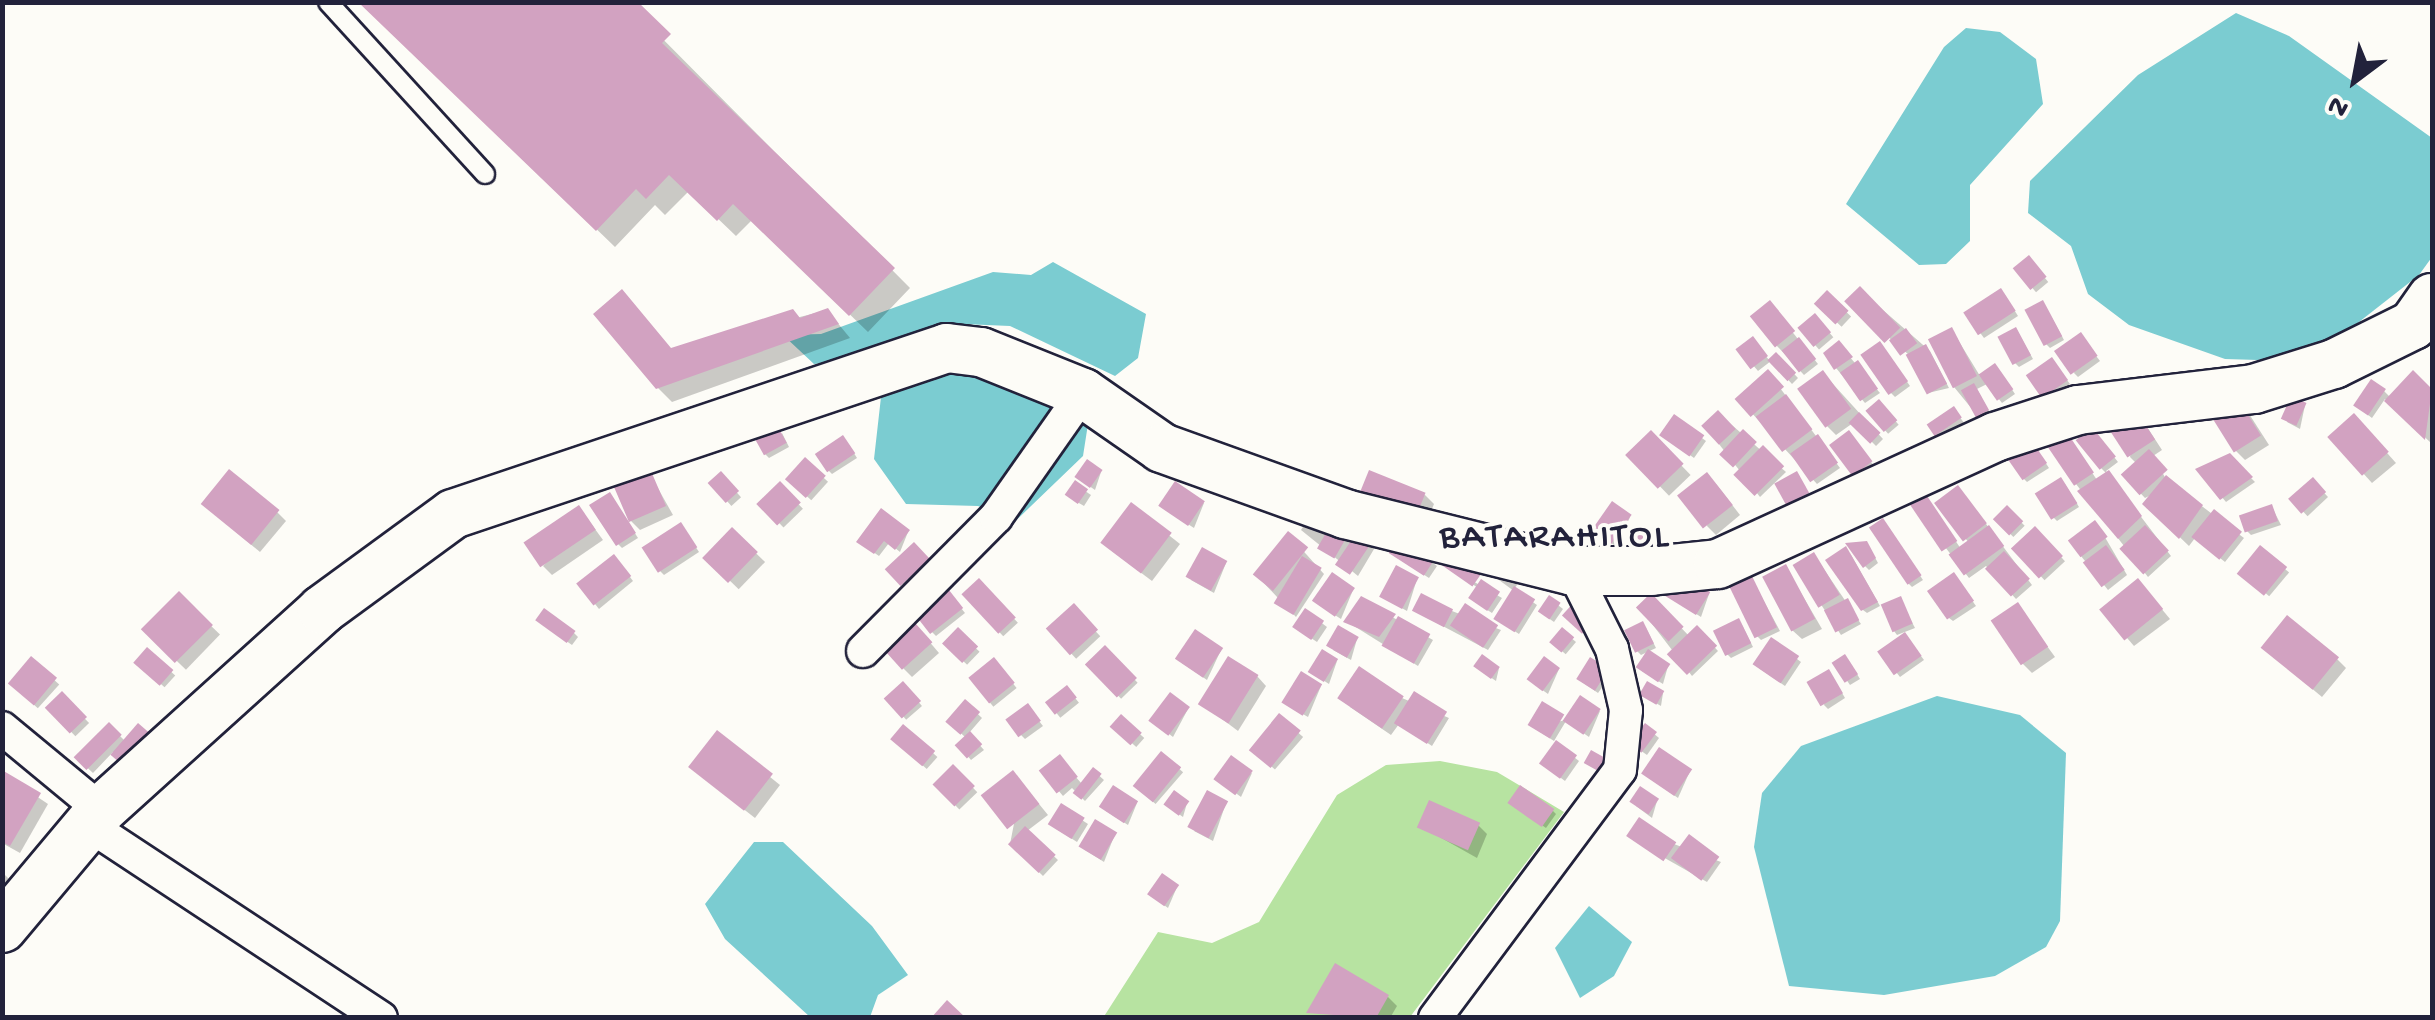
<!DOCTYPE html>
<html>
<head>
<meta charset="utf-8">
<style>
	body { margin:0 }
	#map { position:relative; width:2435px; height:1020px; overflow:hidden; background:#fdfcf7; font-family:"Gochi Hand",sans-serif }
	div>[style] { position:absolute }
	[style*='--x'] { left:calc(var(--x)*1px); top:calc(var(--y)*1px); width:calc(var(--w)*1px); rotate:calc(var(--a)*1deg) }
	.green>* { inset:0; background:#b7e3a1 }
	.water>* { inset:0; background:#7bccd1 }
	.shadow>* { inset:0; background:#0003; transform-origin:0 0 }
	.building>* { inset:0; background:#d2a2c1; transform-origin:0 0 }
	.roads { filter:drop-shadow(2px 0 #22223b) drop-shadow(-2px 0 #22223b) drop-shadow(0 2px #22223b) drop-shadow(0 -2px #22223b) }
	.lane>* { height:18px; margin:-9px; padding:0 9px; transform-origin:9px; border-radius:9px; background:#fdfcf7 }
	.street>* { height:32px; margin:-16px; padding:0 16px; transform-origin:16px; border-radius:16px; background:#fdfcf7 }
	.secondary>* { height:48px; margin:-24px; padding:0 24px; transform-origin:24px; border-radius:24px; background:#fdfcf7 }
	span { translate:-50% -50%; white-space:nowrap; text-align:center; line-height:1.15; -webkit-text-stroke:8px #fdfcf7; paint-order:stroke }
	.quarter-label { font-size:38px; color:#22223b; letter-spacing:2.5px }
	.frame { position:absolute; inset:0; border:5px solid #22223b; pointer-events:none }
	.north { position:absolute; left:2305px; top:30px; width:100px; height:100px; -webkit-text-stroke:8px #fdfcf7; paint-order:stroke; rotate:212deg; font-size:28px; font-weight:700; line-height:40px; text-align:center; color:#22223b }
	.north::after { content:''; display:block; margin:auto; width:35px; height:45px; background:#22223b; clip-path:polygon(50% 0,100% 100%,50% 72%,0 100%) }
</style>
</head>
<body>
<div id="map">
	<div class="green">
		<i style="clip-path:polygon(1440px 761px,1497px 772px,1564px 812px,1410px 1017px,1103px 1018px,1158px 932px,1212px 943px,1259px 922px,1337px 795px,1386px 765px)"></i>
	</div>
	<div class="water">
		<i style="clip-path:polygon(2236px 13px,2289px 36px,2432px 138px,2432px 257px,2419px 275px,2327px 347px,2258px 360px,2225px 359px,2129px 325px,2088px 294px,2071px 246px,2028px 213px,2030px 181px,2138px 75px)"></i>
		<i style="clip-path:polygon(1966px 28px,2000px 32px,2036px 59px,2043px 104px,1970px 185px,1970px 241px,1946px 264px,1919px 265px,1846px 204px,1944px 47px)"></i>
		<i style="clip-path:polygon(1053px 262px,1146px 314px,1138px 358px,1115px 376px,1010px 326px,963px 324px,856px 360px,814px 364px,783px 335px,821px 334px,993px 272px,1031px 275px)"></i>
		<i style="clip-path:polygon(971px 359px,1088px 424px,1083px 456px,1004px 532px,1000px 515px,978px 506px,906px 504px,874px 459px,881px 397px,905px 373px)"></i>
		<i style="clip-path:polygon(1937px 696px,2020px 715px,2066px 753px,2060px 921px,2046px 947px,1995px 976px,1884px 995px,1789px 986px,1754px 847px,1762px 793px,1801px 746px)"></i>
		<i style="clip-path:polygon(754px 842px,783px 842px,872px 926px,908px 975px,878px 995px,870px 1017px,810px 1017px,725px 939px,705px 904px)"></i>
		<i style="clip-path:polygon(1589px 906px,1632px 942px,1614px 976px,1580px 998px,1555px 948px)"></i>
	</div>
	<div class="shadow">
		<i style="clip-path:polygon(361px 2px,626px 2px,910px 288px,868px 332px,752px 220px,736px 236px,689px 191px,665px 215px,655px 205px,615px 247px)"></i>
		<i style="left:2029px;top:259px;width:30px;height:16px;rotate:50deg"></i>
		<i style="clip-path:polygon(1860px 290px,1930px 351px,1949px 388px,1928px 393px,1909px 355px,1848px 302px)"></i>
		<i style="left:1827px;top:294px;width:33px;height:14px;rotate:43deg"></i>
		<i style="clip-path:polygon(2005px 295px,2018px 316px,1984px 338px,1966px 314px)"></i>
		<i style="clip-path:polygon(1770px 304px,1818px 364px,1804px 375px,1777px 346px)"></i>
		<i style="clip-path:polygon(2046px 307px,2064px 340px,2050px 348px,2046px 344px)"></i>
		<i style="clip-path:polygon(827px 310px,850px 338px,672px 402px,658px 388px,672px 350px)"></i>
		<i style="left:1815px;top:316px;width:28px;height:19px;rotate:49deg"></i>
		<i style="clip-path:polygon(1952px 330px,1980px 376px,1999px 370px,2015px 394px,2002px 403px,1987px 384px,1977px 389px,1991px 415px,1981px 420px,1954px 387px)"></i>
		<i style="clip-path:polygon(2019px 334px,2033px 359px,2019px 367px,2015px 363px)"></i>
		<i style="clip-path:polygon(1752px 340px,1770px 361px,1776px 355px,1798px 378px,1792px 384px,1771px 361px,1758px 371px,1740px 350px)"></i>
		<i style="clip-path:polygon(2084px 340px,2100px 361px,2078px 377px,2074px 373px)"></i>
		<i style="clip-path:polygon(1839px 344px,1880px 393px,1865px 403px,1836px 368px)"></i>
		<i style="clip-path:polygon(1884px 349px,1910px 386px,1895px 397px,1891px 393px)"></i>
		<i style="clip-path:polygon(2055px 364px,2070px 384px,2048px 400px,2044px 396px)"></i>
		<i style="clip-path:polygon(1768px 372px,1840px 468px,1817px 484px,1738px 398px)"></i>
		<i style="clip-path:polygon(1823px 373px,1883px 439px,1876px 446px,1853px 423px,1836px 435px,1827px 426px,1801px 389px)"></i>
		<i style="clip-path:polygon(2413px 374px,2432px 392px,2432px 444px,2385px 399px,2372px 418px,2360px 409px,2384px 391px,2390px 397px)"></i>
		<i style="left:1879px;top:402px;width:30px;height:14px;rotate:49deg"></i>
		<i style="clip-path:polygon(2305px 405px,2300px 429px,2287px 422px)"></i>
		<i style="clip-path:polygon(2244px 406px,2269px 445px,2245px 460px,2236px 451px)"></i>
		<i style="clip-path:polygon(1718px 413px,1786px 472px,1760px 497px,1705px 426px)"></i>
		<i style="clip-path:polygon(1957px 413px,1964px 423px,1940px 438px,1936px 434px)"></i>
		<i style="clip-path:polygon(2138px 413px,2162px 450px,2153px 456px,2166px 479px,2244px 538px,2225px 562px,2195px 538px,2189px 546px,2145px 504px,2155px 493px,2145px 498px,2123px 475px,2136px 463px,2130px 457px)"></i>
		<i style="clip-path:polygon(1674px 417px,1706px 441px,1694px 458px,1666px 438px)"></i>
		<i style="clip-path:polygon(2363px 426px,2396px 463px,2372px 483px,2330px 437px)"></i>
		<i style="clip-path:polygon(782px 433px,789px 447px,769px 458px,765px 454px)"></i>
		<i style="left:1651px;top:434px;width:57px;height:30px;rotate:46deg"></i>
		<i style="clip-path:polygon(2096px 434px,2118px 462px,2106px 471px,2171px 556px,2148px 577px,2076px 484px,2069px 438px,2097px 480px,2107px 474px,2101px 468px)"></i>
		<i style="clip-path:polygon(1852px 437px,1874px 466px,1855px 477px,1832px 446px)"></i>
		<i style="clip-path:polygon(847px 442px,857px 458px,832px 474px,828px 470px)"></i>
		<i style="clip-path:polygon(2035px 447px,2049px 468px,2027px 482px,2023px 478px)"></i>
		<i style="clip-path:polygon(2229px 456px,2255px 482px,2226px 502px,2199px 470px)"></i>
		<i style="left:805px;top:461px;width:31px;height:25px;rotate:42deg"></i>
		<i style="clip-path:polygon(1101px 472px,1095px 490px,1082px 481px)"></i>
		<i style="clip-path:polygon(650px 474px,673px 515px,640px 530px,631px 521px)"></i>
		<i style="left:1797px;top:474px;width:27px;height:21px;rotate:59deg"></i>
		<i style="left:721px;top:475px;width:30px;height:13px;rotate:48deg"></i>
		<i style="left:2313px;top:481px;width:22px;height:28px;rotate:47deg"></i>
		<i style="clip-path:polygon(1075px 484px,1091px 495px,1084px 506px,1072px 499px)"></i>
		<i style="clip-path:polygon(1716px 484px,1740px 515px,1716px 535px,1707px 526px)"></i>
		<i style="clip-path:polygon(2065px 484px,2079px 507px,2057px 521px,2053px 517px)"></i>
		<i style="left:780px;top:485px;width:33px;height:27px;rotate:46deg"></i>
		<i style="clip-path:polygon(1962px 492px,2032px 585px,2016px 599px,1986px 566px,1969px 578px,1908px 499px,1924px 494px,1961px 549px,1969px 543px,1938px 504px)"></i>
		<i style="clip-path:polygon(1425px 495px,1434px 504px,1425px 526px,1370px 503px)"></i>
		<i style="clip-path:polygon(613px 499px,638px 538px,622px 548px,618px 544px)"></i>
		<i style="clip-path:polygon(1204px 503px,1194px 528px,1166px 510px)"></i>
		<i style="clip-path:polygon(1131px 505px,1180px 544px,1152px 581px,1112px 551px)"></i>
		<i style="clip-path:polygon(1316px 507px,1377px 544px,1358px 576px,1301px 530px)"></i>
		<i style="clip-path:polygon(2272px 507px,2281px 525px,2251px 535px,2247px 531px)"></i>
		<i style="left:2007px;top:508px;width:25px;height:16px;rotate:45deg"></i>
		<i style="clip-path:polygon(212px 512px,277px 512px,286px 521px,260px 552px)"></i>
		<i style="clip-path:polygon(1630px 517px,1617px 547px,1598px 534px)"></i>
		<i style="clip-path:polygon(587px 518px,603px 540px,552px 575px,543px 566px)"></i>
		<i style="clip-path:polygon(1886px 525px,1923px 580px,1912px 587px,1908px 583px)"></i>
		<i style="clip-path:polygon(2099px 527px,2127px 575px,2108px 590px,2081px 556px)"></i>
		<i style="clip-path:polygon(684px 529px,699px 552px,664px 575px,660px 571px)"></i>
		<i style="left:2035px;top:529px;width:44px;height:28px;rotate:47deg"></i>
		<i style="left:732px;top:530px;width:46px;height:38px;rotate:44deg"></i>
		<i style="clip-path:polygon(908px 532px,900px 552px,889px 543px,879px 556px,863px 545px)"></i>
		<i style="clip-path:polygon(1289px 535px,1324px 574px,1296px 617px,1261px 580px)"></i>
		<i style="clip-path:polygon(1400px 540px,1437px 566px,1429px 578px,1396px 557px)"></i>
		<i style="left:914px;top:545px;width:26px;height:35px;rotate:47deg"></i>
		<i style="clip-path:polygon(1870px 548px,1878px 563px,1869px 570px,1865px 566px)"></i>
		<i style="left:2260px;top:548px;width:38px;height:31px;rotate:40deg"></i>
		<i style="clip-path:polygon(1850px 553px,1880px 606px,1867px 613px,1863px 610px)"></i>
		<i style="clip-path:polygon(1817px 559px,1861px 624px,1841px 635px,1822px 606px)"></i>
		<i style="clip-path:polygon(618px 561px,633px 581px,599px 609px,579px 584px)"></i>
		<i style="clip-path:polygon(1226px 563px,1214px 593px,1191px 580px)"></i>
		<i style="clip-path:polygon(1445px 565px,1502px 598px,1492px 613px,1475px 602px,1478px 588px)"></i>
		<i style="clip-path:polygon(1786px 567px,1822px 629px,1802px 639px,1792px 630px)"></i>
		<i style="clip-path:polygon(1488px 572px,1520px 581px,1514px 589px,1537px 605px,1519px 634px,1502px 623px,1514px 591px)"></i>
		<i style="clip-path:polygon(1417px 579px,1407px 611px,1382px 597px)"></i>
		<i style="clip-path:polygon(1752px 579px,1780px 631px,1761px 640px,1757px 636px)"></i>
		<i style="clip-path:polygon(1957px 579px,1976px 606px,1953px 621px,1949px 618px)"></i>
		<i style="left:979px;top:581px;width:57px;height:20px;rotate:47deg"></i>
		<i style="clip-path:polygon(1353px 590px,1341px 619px,1319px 605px)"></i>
		<i style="clip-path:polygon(2146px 590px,2170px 619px,2134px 646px,2102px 609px)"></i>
		<i style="clip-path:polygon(1709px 594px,1701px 617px,1671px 598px)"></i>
		<i style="left:179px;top:595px;width:57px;height:49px;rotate:44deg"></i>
		<i style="clip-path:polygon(1651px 596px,1689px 636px,1697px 628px,1718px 651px,1692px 676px,1639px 607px)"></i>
		<i style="clip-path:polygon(953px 598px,965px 613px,936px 636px,932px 632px)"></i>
		<i style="clip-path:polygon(1549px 598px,1563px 609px,1554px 622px,1544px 615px)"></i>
		<i style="clip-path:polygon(1900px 599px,1915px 628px,1897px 635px,1894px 631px)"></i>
		<i style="clip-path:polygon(1362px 600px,1433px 640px,1418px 666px,1346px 621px)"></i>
		<i style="clip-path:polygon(2018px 606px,2055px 657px,2032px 673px,2023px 664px)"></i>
		<i style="left:1073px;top:607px;width:40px;height:33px;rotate:47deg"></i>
		<i style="clip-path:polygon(1306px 611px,1327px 627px,1317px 642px,1299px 630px)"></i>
		<i style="clip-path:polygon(1452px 611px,1501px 630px,1488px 650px,1420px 614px)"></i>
		<i style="clip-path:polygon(542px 624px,574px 633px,578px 637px,572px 645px)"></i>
		<i style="clip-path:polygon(1742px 625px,1753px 647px,1731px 658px,1727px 654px)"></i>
		<i style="clip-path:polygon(916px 626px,939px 653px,912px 677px,903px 668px)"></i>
		<i style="clip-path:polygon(1646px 628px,1656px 648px,1641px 655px,1637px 651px)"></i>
		<i style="left:958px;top:631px;width:30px;height:18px;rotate:44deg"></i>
		<i style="left:1563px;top:631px;width:17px;height:16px;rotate:40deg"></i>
		<i style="clip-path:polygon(1357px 639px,1351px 660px,1333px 650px)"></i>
		<i style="clip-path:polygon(1772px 640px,1801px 662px,1785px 686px,1759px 668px)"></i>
		<i style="clip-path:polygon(1909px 640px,1924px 660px,1900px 677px,1881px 653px)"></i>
		<i style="left:1105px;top:649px;width:47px;height:23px;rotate:46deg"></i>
		<i style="left:147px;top:650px;width:38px;height:16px;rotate:42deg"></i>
		<i style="clip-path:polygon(1221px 650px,1207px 680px,1182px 663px)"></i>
		<i style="clip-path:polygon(2273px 656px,2337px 659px,2346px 668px,2322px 697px)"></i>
		<i style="left:31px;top:659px;width:38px;height:32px;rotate:42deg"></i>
		<i style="left:994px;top:660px;width:36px;height:30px;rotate:51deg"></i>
		<i style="clip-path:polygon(1337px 661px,1329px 684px,1315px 675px)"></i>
		<i style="clip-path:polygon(1849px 661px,1860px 679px,1850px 685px,1835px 663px)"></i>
		<i style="clip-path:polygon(1668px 666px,1663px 684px,1642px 671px)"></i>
		<i style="clip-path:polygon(1499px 668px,1496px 681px,1480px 670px)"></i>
		<i style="clip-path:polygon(1559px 669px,1548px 694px,1534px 684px)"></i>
		<i style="clip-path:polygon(1611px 675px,1598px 693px,1582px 682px)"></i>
		<i style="clip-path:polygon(1257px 676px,1266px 686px,1238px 731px,1202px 704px)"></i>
		<i style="clip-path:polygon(1832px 676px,1845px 698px,1828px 709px,1824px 705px)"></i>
		<i style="left:903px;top:684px;width:29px;height:21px;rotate:49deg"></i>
		<i style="clip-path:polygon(1321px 686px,1308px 717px,1289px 706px)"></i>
		<i style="left:1067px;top:688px;width:19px;height:24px;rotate:51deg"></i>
		<i style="clip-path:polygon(1663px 693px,1661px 706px,1647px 698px)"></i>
		<i style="left:62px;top:695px;width:39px;height:19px;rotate:46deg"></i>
		<i style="clip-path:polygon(1402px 698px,1449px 718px,1432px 746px,1399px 724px,1391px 735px,1350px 707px)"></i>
		<i style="clip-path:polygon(965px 702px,982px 718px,969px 733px,984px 750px,971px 760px,958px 745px,966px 738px,948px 721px)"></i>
		<i style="clip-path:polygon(1188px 709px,1173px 737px,1155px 723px)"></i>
		<i style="clip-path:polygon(1031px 711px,1043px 726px,1025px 739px,1021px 735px)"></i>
		<i style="clip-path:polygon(1600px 711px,1589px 737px,1566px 721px,1554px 741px,1534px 728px)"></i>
		<i style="left:1279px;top:716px;width:32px;height:43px;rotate:41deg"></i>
		<i style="left:1122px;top:718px;width:30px;height:12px;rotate:42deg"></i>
		<i style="clip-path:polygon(109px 725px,126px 742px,130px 769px,113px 752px,93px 773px,78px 759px)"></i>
		<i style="left:904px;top:727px;width:45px;height:16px;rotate:42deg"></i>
		<i style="clip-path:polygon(1646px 727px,1659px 738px,1647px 755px,1637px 748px)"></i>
		<i style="clip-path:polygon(717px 734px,780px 785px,755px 818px,701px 776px)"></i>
		<i style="clip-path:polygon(1556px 743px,1579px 761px,1565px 781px,1546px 767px)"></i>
		<i style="left:1162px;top:754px;width:28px;height:42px;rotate:41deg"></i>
		<i style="clip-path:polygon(1059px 758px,1082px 784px,1094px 771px,1104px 780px,1085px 801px,1072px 788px,1063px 796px,1043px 772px)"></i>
		<i style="left:953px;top:767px;width:35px;height:25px;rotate:46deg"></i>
		<i style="clip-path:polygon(1690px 771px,1678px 798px,1648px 777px)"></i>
		<i style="clip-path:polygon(2px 773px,48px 804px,20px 853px,2px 843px)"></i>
		<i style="clip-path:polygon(1252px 773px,1241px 797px,1221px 782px)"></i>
		<i style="clip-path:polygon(1022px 783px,1048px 815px,1027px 831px,1058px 860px,1043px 876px,1010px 844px)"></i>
		<i style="clip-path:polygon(1657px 801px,1652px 818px,1636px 806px)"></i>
		<i style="clip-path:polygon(1137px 803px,1128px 825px,1106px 811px)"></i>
		<i style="clip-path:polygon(1187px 803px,1183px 817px,1170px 808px)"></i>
		<i style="clip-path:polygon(1226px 803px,1213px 841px,1194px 831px)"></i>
		<i style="clip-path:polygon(1515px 806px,1552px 810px,1556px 814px,1546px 828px)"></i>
		<i style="clip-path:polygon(1062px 807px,1088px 824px,1077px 842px,1055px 828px)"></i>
		<i style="clip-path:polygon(1478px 825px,1487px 834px,1477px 858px,1420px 826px)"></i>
		<i style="clip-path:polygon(1115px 834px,1104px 862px,1085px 850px)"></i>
		<i style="clip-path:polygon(1633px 840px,1674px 844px,1721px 862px,1707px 882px)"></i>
		<i style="clip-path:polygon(2px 872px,17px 887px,2px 903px)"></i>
		<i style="clip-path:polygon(1177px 887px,1168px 908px,1153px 897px)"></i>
		<i style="clip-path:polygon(1388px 997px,1397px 1006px,1390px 1018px,1309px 1012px)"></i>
	</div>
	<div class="building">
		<i style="clip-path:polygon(358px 2px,638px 2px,671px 34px,662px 43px,895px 268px,849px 316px,733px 204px,717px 221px,669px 175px,646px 199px,636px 189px,596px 231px)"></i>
		<i style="left:2029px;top:255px;width:28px;height:21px;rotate:51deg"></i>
		<i style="left:1860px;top:286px;width:58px;height:22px;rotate:46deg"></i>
		<i style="left:2001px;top:288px;width:27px;height:45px;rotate:57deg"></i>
		<i style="clip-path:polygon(622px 289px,671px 348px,793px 309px,800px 318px,828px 308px,839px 324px,656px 389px,593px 314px)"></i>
		<i style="left:1827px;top:290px;width:30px;height:19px;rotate:44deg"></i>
		<i style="left:1770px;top:300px;width:40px;height:26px;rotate:51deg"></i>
		<i style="left:2043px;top:300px;width:41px;height:21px;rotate:62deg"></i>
		<i style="left:1815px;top:313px;width:25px;height:23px;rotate:50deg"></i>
		<i style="left:1952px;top:327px;width:55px;height:27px;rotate:63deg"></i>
		<i style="left:2016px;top:327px;width:32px;height:21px;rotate:62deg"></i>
		<i style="left:1906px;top:328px;width:19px;height:21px;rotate:54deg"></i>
		<i style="left:2081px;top:332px;width:29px;height:33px;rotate:55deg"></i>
		<i style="left:1753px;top:336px;width:25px;height:22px;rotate:53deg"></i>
		<i style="left:1799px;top:337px;width:28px;height:22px;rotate:52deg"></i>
		<i style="clip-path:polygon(1839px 340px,1853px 357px,1834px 370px,1823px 353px)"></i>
		<i style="left:1880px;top:341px;width:49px;height:24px;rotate:55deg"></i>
		<i style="left:1926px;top:344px;width:45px;height:23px;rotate:62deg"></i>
		<i style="left:1776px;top:352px;width:29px;height:12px;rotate:46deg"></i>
		<i style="left:2052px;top:357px;width:28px;height:32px;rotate:55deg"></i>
		<i style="left:1858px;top:360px;width:35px;height:22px;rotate:55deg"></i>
		<i style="left:1995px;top:363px;width:32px;height:20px;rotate:55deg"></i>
		<i style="left:1768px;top:369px;width:24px;height:45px;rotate:48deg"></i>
		<i style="left:1823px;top:370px;width:48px;height:32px;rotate:54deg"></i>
		<i style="clip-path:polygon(2413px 370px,2432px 389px,2425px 440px,2384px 401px)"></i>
		<i style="left:2371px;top:379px;width:18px;height:32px;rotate:34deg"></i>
		<i style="left:1974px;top:383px;width:31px;height:15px;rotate:61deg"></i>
		<i style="left:1786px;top:394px;width:44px;height:38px;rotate:53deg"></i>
		<i style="left:2235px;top:394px;width:49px;height:32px;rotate:58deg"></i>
		<i style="left:2291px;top:396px;width:17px;height:25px;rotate:24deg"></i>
		<i style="left:1879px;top:399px;width:28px;height:18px;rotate:49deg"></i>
		<i style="left:2130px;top:401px;width:46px;height:33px;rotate:57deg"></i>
		<i style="left:1954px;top:406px;width:14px;height:33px;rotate:56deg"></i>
		<i style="left:1718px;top:410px;width:26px;height:23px;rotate:47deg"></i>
		<i style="left:1859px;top:412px;width:30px;height:15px;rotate:44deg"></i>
		<i style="left:2354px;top:413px;width:52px;height:36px;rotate:48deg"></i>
		<i style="left:1674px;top:414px;width:37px;height:26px;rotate:35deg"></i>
		<i style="left:778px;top:427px;width:18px;height:26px;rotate:61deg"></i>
		<i style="left:2092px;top:427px;width:38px;height:21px;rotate:51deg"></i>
		<i style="left:1743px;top:429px;width:19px;height:35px;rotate:43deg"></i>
		<i style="left:1651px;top:430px;width:47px;height:36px;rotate:46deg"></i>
		<i style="left:1849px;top:430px;width:39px;height:25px;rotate:53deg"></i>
		<i style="left:2066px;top:431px;width:50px;height:24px;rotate:56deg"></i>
		<i style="left:1818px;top:434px;width:35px;height:34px;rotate:55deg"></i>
		<i style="left:843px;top:435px;width:22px;height:34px;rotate:56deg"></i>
		<i style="left:2031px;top:440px;width:28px;height:30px;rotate:55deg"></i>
		<i style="left:1763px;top:445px;width:30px;height:42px;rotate:45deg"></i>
		<i style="left:2149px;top:449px;width:28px;height:38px;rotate:48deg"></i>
		<i style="clip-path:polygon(2230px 453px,2253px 477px,2220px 500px,2195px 469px)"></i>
		<i style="left:805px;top:457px;width:28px;height:30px;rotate:42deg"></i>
		<i style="left:1087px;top:459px;width:19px;height:22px;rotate:35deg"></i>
		<i style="left:229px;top:469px;width:65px;height:45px;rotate:39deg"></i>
		<i style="left:1369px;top:470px;width:61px;height:27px;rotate:22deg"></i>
		<i style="clip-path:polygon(2109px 470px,2142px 516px,2118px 539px,2077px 491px)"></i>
		<i style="clip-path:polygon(651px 471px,666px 506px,629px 522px,636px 533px,616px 546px,589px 505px,610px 492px,629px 522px,614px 487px)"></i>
		<i style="left:721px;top:471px;width:27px;height:18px;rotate:48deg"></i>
		<i style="left:1797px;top:471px;width:25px;height:26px;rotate:61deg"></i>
		<i style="left:1707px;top:472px;width:42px;height:38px;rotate:52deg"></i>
		<i style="clip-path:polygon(2166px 475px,2203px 505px,2179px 539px,2142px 504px)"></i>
		<i style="left:2061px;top:477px;width:31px;height:31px;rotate:58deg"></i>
		<i style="left:2313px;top:477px;width:20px;height:33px;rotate:49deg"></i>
		<i style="left:1075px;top:480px;width:16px;height:18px;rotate:35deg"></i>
		<i style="left:780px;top:481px;width:30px;height:33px;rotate:46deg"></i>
		<i style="left:1175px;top:481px;width:36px;height:30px;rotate:34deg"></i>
		<i style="left:1958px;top:485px;width:48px;height:30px;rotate:53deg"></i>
		<i style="left:1921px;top:487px;width:65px;height:19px;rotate:56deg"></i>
		<i style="left:1612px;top:501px;width:24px;height:36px;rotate:35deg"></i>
		<i style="left:1131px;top:502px;width:51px;height:51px;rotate:37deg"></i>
		<i style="left:2272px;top:504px;width:18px;height:35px;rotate:71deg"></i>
		<i style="left:579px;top:505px;width:30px;height:67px;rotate:56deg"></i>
		<i style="left:2007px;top:505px;width:23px;height:20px;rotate:45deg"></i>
		<i style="clip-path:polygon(881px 508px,910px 530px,895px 550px,884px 541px,874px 554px,856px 542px)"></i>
		<i style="left:2214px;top:509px;width:36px;height:36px;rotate:39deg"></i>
		<i style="left:1883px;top:518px;width:69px;height:17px;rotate:56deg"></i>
		<i style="left:1334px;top:519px;width:20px;height:34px;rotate:30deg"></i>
		<i style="left:2095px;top:520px;width:21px;height:34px;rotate:53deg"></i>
		<i style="left:681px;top:522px;width:30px;height:47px;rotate:57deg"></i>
		<i style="left:1989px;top:525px;width:26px;height:50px;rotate:54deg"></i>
		<i style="left:2145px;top:525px;width:35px;height:35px;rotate:47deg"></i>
		<i style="left:2035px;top:526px;width:41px;height:33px;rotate:47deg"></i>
		<i style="left:732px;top:527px;width:36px;height:43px;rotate:44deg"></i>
		<i style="left:1642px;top:527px;width:18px;height:24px;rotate:34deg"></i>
		<i style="left:1359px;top:529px;width:18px;height:43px;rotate:34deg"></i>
		<i style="left:1288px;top:531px;width:26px;height:56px;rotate:39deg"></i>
		<i style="left:1399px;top:537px;width:42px;height:19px;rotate:33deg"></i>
		<i style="clip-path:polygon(1867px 541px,1876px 558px,1863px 568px,1845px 543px)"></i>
		<i style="left:914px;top:542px;width:23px;height:40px;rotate:47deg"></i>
		<i style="left:2106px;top:545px;width:31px;height:29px;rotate:53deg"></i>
		<i style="left:2260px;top:545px;width:35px;height:37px;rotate:39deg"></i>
		<i style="clip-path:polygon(1846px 546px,1878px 602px,1861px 611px,1825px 560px)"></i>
		<i style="left:1202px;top:547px;width:29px;height:34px;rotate:29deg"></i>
		<i style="left:1446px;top:551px;width:42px;height:14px;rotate:35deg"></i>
		<i style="left:2004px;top:551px;width:38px;height:26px;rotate:47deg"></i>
		<i style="left:1814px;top:552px;width:50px;height:25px;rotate:59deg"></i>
		<i style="left:614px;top:554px;width:28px;height:48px;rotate:52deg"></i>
		<i style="left:1302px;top:556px;width:23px;height:55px;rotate:31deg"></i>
		<i style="left:1786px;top:564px;width:62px;height:27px;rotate:62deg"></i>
		<i style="left:1396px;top:565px;width:26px;height:36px;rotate:28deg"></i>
		<i style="left:1332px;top:572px;width:28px;height:35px;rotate:35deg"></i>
		<i style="left:1678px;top:572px;width:38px;height:27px;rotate:32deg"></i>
		<i style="left:1954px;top:572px;width:35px;height:33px;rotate:55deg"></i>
		<i style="left:1752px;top:576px;width:57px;height:25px;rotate:64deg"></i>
		<i style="left:979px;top:578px;width:54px;height:24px;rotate:47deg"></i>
		<i style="left:2138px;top:578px;width:40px;height:50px;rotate:51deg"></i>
		<i style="left:1481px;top:579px;width:23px;height:23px;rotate:34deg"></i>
		<i style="left:1514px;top:586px;width:25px;height:39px;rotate:32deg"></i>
		<i style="left:949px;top:590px;width:23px;height:42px;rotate:52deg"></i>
		<i style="left:179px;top:591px;width:48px;height:54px;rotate:45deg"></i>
		<i style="left:1421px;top:593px;width:36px;height:20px;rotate:27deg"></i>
		<i style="left:1651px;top:593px;width:47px;height:21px;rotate:46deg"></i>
		<i style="left:1549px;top:595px;width:14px;height:20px;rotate:34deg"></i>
		<i style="clip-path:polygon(1361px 596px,1396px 614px,1379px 637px,1343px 622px)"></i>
		<i style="left:1901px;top:596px;width:30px;height:22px;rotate:67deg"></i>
		<i style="left:1848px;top:598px;width:25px;height:27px;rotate:63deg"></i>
		<i style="left:1576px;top:600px;width:27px;height:21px;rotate:42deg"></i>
		<i style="left:2018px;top:602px;width:54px;height:33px;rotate:56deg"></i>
		<i style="left:1074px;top:603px;width:36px;height:38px;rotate:48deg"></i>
		<i style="left:1465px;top:603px;width:40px;height:27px;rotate:34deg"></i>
		<i style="left:544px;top:608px;width:39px;height:15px;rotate:36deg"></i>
		<i style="left:1305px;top:608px;width:23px;height:23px;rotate:34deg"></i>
		<i style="left:907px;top:614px;width:38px;height:41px;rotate:48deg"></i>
		<i style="left:2287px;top:615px;width:67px;height:42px;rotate:39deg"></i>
		<i style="left:1398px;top:616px;width:37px;height:34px;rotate:29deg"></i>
		<i style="left:1739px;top:618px;width:28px;height:29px;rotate:64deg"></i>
		<i style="left:1643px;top:621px;width:25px;height:21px;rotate:64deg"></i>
		<i style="left:1338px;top:625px;width:24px;height:24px;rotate:30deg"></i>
		<i style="left:1697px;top:625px;width:29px;height:42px;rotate:46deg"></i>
		<i style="left:958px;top:627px;width:28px;height:23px;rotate:44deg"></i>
		<i style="left:1562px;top:627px;width:16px;height:20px;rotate:40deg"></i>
		<i style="left:1195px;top:629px;width:34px;height:36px;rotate:34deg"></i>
		<i style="left:1905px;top:632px;width:29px;height:34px;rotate:55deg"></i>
		<i style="left:1771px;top:637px;width:34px;height:33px;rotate:34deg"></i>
		<i style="left:1105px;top:645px;width:46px;height:28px;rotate:46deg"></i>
		<i style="left:147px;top:647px;width:35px;height:21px;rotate:41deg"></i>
		<i style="left:1322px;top:649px;width:19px;height:27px;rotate:32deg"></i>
		<i style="left:1648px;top:649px;width:27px;height:22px;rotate:34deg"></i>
		<i style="left:1482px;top:654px;width:22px;height:15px;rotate:36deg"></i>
		<i style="left:1845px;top:654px;width:24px;height:16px;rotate:57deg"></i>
		<i style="left:31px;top:656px;width:34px;height:36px;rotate:40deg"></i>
		<i style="left:1228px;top:656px;width:36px;height:57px;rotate:32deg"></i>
		<i style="left:1544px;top:656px;width:20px;height:29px;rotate:37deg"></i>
		<i style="left:994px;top:657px;width:33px;height:33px;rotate:51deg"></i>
		<i style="left:1590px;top:657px;width:22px;height:26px;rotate:32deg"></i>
		<i style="left:1359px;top:666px;width:54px;height:39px;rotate:34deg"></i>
		<i style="left:1829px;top:669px;width:28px;height:26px;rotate:60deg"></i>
		<i style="left:1301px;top:671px;width:25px;height:37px;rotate:32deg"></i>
		<i style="left:903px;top:681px;width:27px;height:26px;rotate:48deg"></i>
		<i style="left:1647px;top:681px;width:20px;height:16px;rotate:30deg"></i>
		<i style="left:1067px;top:685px;width:16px;height:28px;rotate:52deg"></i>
		<i style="left:62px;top:691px;width:36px;height:24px;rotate:46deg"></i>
		<i style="left:1414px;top:691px;width:39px;height:38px;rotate:32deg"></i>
		<i style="left:1170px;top:692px;width:25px;height:36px;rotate:37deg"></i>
		<i style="left:1580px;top:695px;width:25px;height:31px;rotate:34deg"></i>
		<i style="left:965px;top:699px;width:20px;height:30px;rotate:41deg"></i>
		<i style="left:1542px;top:701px;width:26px;height:28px;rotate:31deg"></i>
		<i style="left:1028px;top:703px;width:22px;height:28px;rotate:54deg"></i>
		<i style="left:1279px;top:713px;width:28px;height:48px;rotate:39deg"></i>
		<i style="left:1121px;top:714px;width:28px;height:17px;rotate:42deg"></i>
		<i style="left:109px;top:722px;width:18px;height:50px;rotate:45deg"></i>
		<i style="left:138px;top:723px;width:18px;height:42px;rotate:41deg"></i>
		<i style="left:1645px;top:723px;width:15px;height:26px;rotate:37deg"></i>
		<i style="left:903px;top:724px;width:42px;height:20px;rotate:40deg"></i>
		<i style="left:717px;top:730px;width:71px;height:47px;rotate:38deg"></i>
		<i style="left:970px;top:731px;width:18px;height:21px;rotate:47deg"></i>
		<i style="left:1556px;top:740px;width:26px;height:29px;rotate:36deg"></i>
		<i style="left:1659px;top:747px;width:40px;height:32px;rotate:34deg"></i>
		<i style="left:1591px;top:750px;width:21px;height:15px;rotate:29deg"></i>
		<i style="left:1161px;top:751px;width:26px;height:45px;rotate:39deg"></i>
		<i style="left:1060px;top:754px;width:29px;height:27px;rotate:52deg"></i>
		<i style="left:1231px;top:755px;width:27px;height:30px;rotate:36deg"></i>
		<i style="left:953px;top:764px;width:31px;height:29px;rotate:45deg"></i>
		<i style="left:1093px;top:767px;width:11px;height:33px;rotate:38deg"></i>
		<i style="clip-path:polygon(2px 770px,41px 793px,10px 846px,2px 842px)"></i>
		<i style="left:1013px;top:770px;width:43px;height:41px;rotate:52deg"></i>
		<i style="left:1113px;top:785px;width:30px;height:26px;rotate:33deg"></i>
		<i style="left:1520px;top:785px;width:42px;height:22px;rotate:35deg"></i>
		<i style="left:1640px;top:786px;width:23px;height:19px;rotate:34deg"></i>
		<i style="left:1174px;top:790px;width:19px;height:18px;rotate:36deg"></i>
		<i style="left:1207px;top:790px;width:24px;height:42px;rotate:28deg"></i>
		<i style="left:1429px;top:800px;width:56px;height:30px;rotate:24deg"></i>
		<i style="left:1061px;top:803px;width:28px;height:25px;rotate:32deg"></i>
		<i style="left:1639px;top:817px;width:45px;height:23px;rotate:34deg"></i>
		<i style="left:1095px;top:819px;width:26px;height:32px;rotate:31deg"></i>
		<i style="left:1025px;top:826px;width:42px;height:25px;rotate:43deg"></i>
		<i style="left:1689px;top:834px;width:38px;height:30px;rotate:37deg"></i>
		<i style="left:1162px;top:873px;width:21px;height:26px;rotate:35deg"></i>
		<i style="clip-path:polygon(1335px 963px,1389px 995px,1376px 1018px,1306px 1013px)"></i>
		<i style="clip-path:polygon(947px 1000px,966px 1018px,931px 1018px)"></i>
	</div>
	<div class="roads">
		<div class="lane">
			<i style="--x:328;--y:2;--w:233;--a:47.6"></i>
		</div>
		<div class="street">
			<i style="--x:863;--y:651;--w:189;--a:-45.2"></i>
			<i style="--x:996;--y:517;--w:151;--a:-54.9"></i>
			<i style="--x:2;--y:728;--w:129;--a:39.6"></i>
			<i style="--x:87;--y:824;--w:352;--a:33.4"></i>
			<i style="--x:1435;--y:1018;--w:309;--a:-53.3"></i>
			<i style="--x:1620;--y:770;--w:60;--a:-84.3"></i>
			<i style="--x:1626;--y:710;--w:63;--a:-102.9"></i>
			<i style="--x:1612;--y:649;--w:87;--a:-116.6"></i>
		</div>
		<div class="secondary">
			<i style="--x:2;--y:928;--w:154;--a:-50"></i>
			<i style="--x:101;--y:810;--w:298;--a:-42.1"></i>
			<i style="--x:322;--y:610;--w:162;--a:-36.2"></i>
			<i style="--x:453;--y:514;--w:521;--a:-18.57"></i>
			<i style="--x:947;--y:348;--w:34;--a:7"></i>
			<i style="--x:981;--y:352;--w:110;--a:21.9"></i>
			<i style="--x:1083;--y:393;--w:96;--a:34.8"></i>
			<i style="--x:1162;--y:448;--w:195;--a:19.8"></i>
			<i style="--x:1345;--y:514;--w:235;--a:14"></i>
			<i style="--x:1573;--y:571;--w:78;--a:0"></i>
			<i style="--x:1651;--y:571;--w:67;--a:-6"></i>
			<i style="--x:1718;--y:564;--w:305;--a:-24.6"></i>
			<i style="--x:1995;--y:437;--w:87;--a:-18"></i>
			<i style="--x:2078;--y:410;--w:177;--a:-6.8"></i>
			<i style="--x:2254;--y:389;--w:84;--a:-17.4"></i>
			<i style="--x:2334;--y:364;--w:88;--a:-26.3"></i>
			<i style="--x:2413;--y:325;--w:33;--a:-55"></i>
		</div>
	</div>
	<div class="quarter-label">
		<span style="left:1555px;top:539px">BATARAHITOL</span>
	</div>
	<div class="frame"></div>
	<div class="north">N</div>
</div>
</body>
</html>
